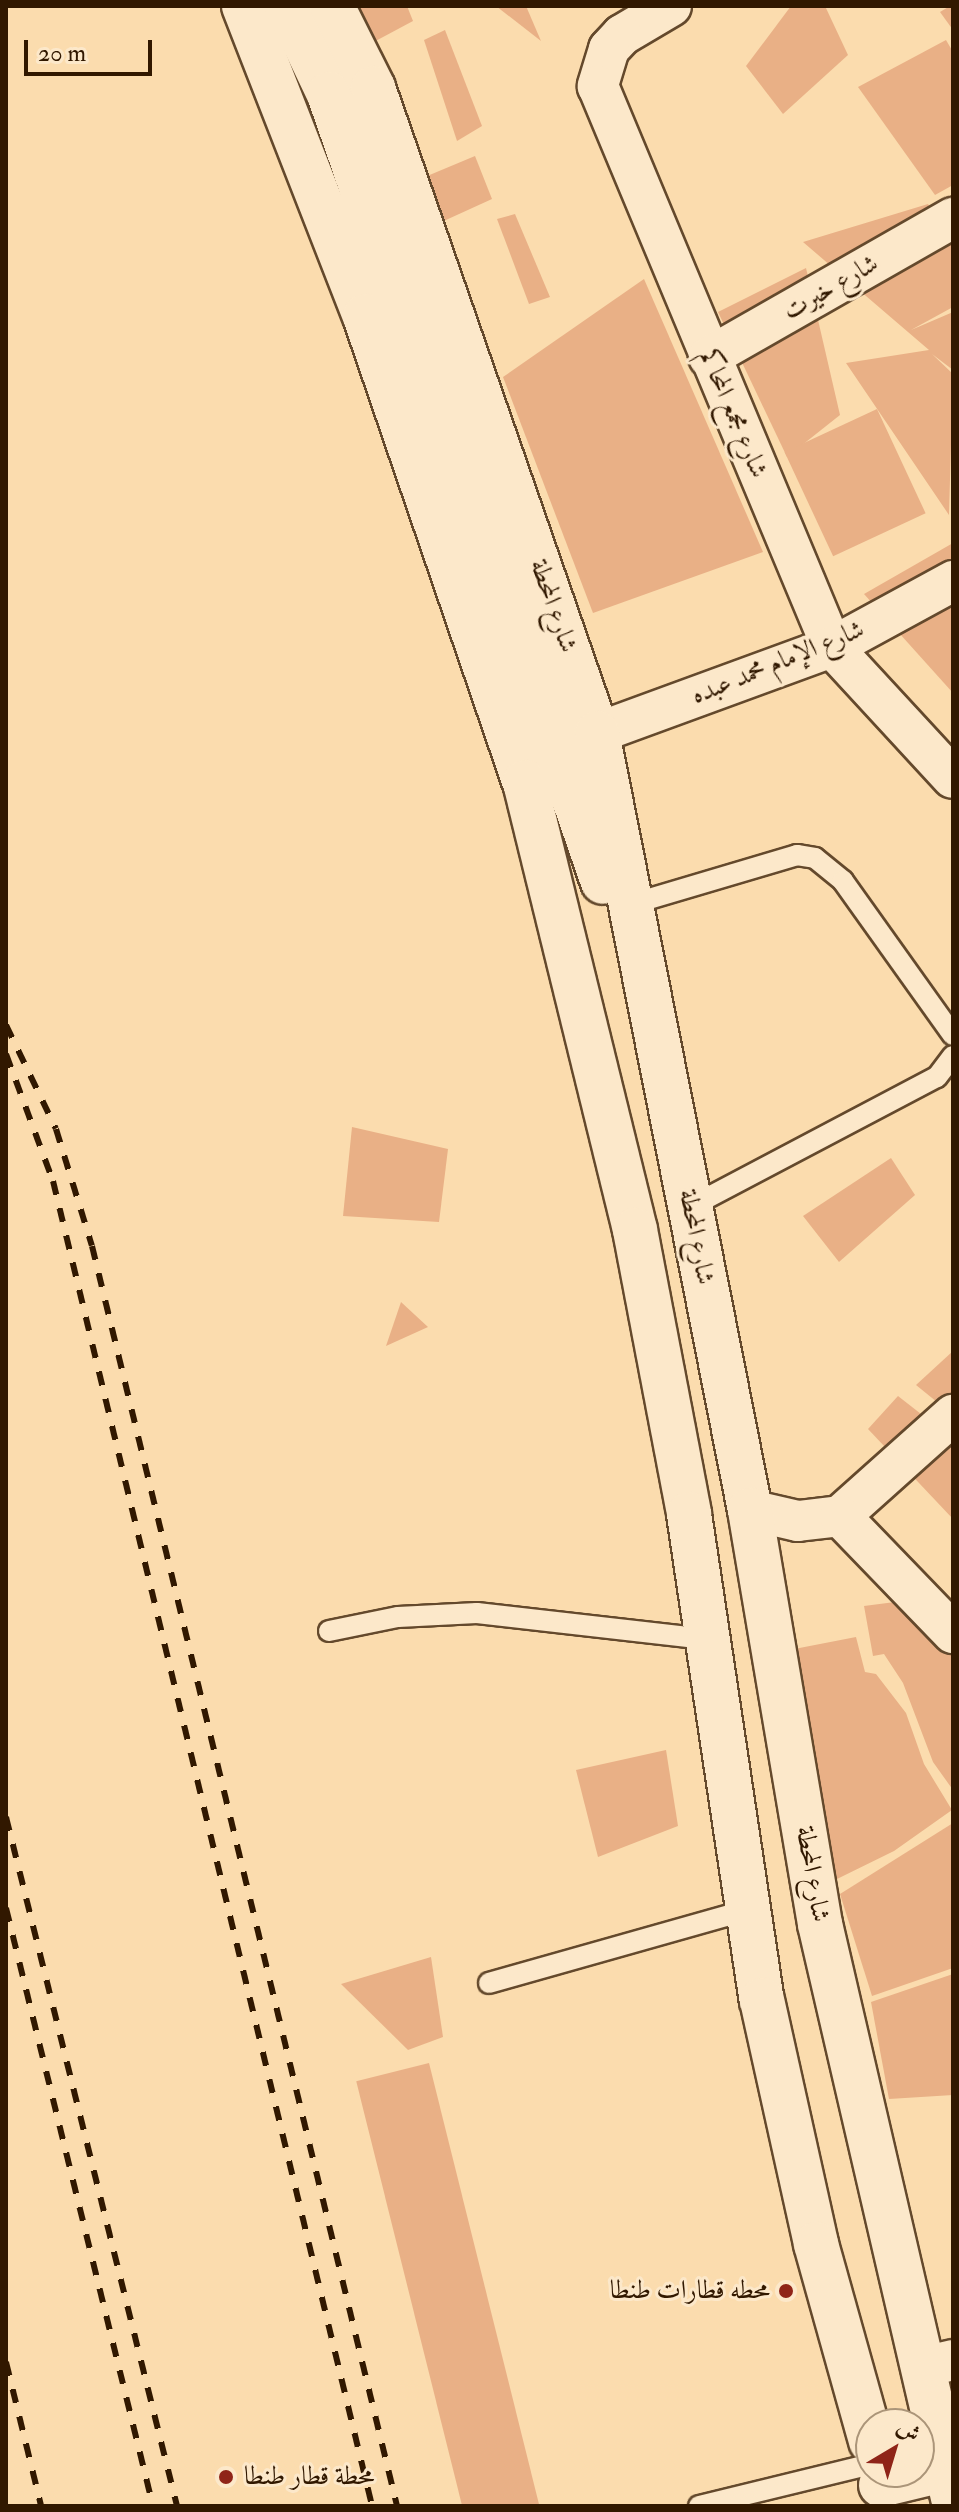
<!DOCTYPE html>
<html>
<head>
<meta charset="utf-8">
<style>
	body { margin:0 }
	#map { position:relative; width:959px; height:2512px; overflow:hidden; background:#fbdcae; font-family:"IM FELL Double Pica",Amiri,serif }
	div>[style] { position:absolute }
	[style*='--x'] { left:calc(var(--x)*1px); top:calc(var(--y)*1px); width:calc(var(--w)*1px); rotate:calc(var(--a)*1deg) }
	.building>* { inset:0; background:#e9b086; transform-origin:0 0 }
	.roads { filter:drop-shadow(2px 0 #64492c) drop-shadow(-2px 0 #64492c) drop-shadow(0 2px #64492c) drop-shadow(0 -2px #64492c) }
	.service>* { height:20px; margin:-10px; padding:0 10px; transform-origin:10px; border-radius:10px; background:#fce8ca }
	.minor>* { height:40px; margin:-20px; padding:0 20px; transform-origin:20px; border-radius:20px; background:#fce8ca }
	.secondary>* { height:44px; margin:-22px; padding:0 22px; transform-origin:22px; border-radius:22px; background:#fce8ca }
	.rail>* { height:6px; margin-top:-3px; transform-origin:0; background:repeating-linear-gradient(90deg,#311800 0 14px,transparent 0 28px) }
	.dots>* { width:22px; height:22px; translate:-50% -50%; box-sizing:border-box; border:4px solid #fce8ca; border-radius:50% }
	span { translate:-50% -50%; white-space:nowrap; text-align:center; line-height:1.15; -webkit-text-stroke:6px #fce8ca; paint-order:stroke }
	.street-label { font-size:26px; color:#311800 }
	.poi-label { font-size:26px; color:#311800 }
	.right { translate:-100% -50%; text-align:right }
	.left { translate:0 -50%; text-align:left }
	.frame { position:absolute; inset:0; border:8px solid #311800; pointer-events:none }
	.north { position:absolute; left:855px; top:2408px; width:80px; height:80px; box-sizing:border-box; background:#fce8ca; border:2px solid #ab9579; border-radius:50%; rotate:38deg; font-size:22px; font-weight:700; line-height:32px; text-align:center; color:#311800 }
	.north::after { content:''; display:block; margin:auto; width:28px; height:36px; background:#8f2418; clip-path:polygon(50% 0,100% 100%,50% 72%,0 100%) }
	.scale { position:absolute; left:24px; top:40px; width:128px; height:36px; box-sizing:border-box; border:4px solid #311800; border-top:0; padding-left:10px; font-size:24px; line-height:28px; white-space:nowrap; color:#311800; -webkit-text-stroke:6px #fce8ca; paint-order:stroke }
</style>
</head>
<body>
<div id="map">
	<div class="building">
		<i style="clip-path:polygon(347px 6px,407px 6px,413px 21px,355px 52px)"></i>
		<i style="clip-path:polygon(496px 6px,526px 6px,541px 41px)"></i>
		<i style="clip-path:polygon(791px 6px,825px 6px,848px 55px,783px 114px,746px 66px)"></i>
		<i style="clip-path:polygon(950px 6px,953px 6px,953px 30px,940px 12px)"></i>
		<i style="clip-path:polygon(445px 30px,482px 126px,457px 141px,424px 40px)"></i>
		<i style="clip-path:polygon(946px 40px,953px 52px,953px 185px,935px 195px,858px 87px)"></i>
		<i style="clip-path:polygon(475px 156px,492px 199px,424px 230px,420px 179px)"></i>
		<i style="clip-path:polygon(928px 204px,953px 244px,953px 307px,911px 330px,953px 312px,953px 370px,932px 354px,953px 374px,949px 515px,846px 363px,929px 350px,803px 242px)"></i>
		<i style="clip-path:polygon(515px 214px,550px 297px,529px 304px,497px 219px)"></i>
		<i style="clip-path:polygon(806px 268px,840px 415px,787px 457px,718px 312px)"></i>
		<i style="clip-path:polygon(644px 279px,763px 552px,593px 613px,503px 377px)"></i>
		<i style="left:877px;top:409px;width:115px;height:102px;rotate:65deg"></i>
		<i style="clip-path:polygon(953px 543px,953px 693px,864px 594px)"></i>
		<i style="clip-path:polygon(352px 1127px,448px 1149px,439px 1222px,343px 1216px)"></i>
		<i style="clip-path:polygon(891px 1158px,915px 1195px,839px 1262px,803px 1216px)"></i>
		<i style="clip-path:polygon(401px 1302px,428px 1327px,386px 1346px)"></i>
		<i style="clip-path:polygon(953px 1351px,953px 1415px,916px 1385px)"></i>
		<i style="clip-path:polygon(898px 1396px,953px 1439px,953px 1519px,868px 1429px)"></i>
		<i style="clip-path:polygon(895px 1602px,953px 1651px,953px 1790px,933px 1762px,903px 1683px,884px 1654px,873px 1656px,864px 1606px)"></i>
		<i style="clip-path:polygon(856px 1637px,865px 1672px,876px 1674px,906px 1713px,924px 1764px,952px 1810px,894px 1851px,837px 1879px,784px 1651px)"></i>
		<i style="clip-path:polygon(666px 1750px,678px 1826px,598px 1857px,576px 1770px)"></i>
		<i style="clip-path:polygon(953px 1823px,953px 1968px,872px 1996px,840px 1894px)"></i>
		<i style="clip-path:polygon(431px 1957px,443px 2037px,408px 2050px,341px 1984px)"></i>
		<i style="clip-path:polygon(953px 1974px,953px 2095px,889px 2099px,871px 2002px)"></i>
		<i style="left:429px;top:2063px;width:456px;height:75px;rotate:76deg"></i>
	</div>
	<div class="roads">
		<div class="service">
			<i style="--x:632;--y:904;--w:172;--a:-16.5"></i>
			<i style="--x:797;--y:855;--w:18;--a:9"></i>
			<i style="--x:815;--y:858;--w:36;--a:39"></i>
			<i style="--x:843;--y:881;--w:189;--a:54.5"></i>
			<i style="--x:690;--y:1207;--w:279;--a:-27.8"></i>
			<i style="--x:937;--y:1077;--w:26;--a:-53"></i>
			<i style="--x:329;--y:1631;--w:70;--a:-11.5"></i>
			<i style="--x:398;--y:1617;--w:79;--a:-2.9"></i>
			<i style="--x:477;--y:1613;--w:230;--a:6.5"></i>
			<i style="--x:489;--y:1983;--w:268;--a:-15.8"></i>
			<i style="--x:699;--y:2506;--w:177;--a:-13.7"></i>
		</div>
		<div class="minor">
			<i style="--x:671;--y:6;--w:57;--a:149.4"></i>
			<i style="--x:622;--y:35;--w:19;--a:133"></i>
			<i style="--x:609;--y:49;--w:39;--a:107"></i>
			<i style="--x:598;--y:86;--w:608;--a:67.36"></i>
			<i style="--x:832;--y:647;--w:178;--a:47.3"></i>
			<i style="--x:709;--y:357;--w:281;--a:-29.7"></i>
			<i style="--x:597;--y:733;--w:250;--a:-20.1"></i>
			<i style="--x:832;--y:647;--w:138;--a:-28.6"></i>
			<i style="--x:750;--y:1510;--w:49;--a:12.9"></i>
			<i style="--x:798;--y:1521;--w:42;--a:-6.8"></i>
			<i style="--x:840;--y:1516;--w:152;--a:-41.8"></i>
			<i style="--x:840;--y:1516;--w:163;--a:46"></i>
			<i style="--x:923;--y:2367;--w:31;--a:-13"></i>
		</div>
		<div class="secondary">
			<i style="--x:244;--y:6;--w:333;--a:68.7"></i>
			<i style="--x:365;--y:316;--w:493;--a:71.1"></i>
			<i style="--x:525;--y:782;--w:461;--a:76.2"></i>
			<i style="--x:635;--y:1230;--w:289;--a:79.2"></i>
			<i style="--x:689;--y:1514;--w:491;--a:81.5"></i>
			<i style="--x:762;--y:2000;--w:250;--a:77.5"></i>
			<i style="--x:816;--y:2244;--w:205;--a:74.4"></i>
			<i style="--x:287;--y:6;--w:98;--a:64.5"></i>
			<i style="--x:329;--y:94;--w:834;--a:70.83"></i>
			<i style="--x:332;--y:6;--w:92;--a:63.4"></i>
			<i style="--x:373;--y:88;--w:683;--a:70.85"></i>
			<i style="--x:597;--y:733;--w:792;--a:78.86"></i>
			<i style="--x:750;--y:1510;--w:420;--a:80.4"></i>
			<i style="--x:820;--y:1924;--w:589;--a:76.95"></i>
			<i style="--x:881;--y:2485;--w:67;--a:-13.8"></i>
		</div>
	</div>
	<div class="rail">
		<i style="--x:6;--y:1025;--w:115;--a:64.3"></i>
		<i style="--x:56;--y:1129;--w:122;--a:72.9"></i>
		<i style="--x:92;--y:1246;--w:1296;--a:76.39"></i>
		<i style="--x:6;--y:1054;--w:135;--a:69.7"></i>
		<i style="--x:53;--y:1181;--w:1363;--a:76.46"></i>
		<i style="--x:6;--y:1817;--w:710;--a:76.06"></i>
		<i style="--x:6;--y:1908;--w:616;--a:76.19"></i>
		<i style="--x:6;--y:2362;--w:148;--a:76.3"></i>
	</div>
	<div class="dots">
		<i style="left:786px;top:2291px;background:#8f2418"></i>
		<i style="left:226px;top:2477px;background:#8f2418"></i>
	</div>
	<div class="street-label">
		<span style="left:831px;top:288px;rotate:-30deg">شارع خيرت</span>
		<span style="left:733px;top:414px;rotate:67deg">شارع مجمع المحاكم</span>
		<span style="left:553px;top:606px;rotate:71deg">شارع المحطة</span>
		<span style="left:778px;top:663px;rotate:-22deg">شارع الإمام محمد عبده</span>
		<span style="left:696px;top:1237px;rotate:79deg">شارع المحطة</span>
		<span style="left:812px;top:1874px;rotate:80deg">شارع المحطة</span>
	</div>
	<div class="poi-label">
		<span class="right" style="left:770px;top:2291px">محطه قطارات طنطا</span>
		<span class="left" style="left:244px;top:2477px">محطة قطار طنطا</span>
	</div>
	<div class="frame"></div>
	<div class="north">ش</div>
	<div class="scale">20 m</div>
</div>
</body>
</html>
